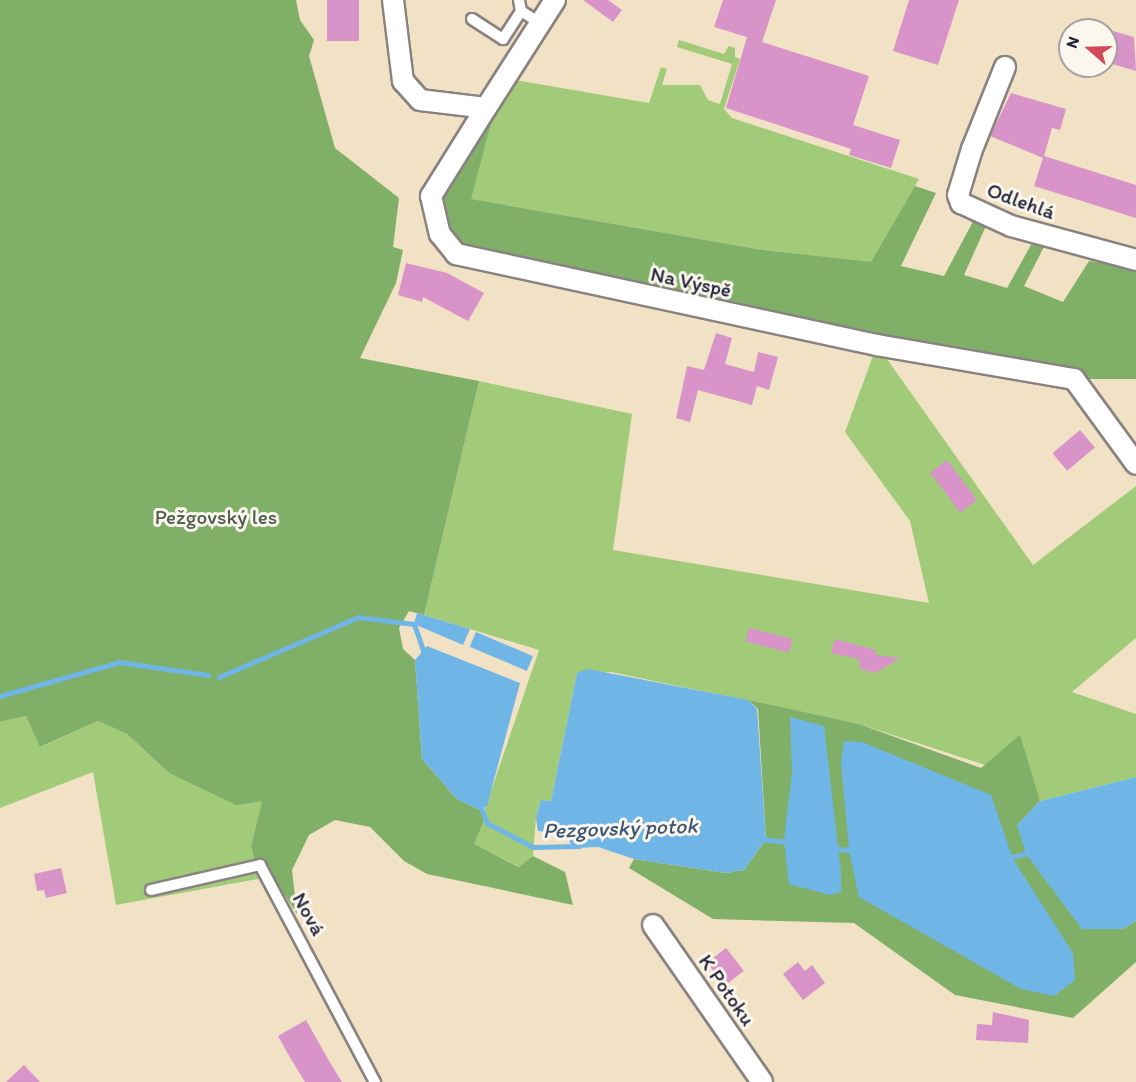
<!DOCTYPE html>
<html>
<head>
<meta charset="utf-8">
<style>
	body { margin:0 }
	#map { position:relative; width:1136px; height:1082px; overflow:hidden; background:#f2e2c5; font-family:Itim,sans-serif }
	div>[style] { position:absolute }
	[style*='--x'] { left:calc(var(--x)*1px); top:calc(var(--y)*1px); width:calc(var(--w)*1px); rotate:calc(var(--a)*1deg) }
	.green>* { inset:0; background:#a1cb78 }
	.forest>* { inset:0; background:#80af68 }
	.water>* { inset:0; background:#6fb6e6; transform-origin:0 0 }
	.stream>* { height:5px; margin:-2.5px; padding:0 2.5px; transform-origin:2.5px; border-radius:2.5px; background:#6fb6e6 }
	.building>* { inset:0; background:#d893c9; transform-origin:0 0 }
	.roads { filter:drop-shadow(2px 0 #8a8280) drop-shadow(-2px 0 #8a8280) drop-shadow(0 2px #8a8280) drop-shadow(0 -2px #8a8280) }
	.lane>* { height:10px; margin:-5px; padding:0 5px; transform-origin:5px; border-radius:5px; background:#fff }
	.street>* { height:20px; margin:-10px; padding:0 10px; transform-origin:10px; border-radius:10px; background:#fff }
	span { translate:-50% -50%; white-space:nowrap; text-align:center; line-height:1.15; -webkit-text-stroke:6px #fbf7ec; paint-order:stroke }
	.street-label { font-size:21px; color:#22223b }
	.park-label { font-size:21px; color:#4e5d50 }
	.water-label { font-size:22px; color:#3d5677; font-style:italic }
	.north { position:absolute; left:1058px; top:18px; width:60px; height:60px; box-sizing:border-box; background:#fbf7ec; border:2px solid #a4a2a5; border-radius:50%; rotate:290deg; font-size:16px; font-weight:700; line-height:24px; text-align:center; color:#22223b }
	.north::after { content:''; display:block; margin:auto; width:21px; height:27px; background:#d1495b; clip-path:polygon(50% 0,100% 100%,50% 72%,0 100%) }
</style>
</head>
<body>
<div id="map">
	<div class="green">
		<i style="clip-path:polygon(679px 40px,724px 54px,729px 46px,735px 48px,735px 57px,740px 59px,724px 109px,732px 118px,919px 179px,871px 263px,763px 250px,470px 199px,494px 112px,515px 80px,649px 103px,661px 67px,667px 69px,662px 85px,700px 85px,708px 100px,720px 104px,732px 64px,677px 47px)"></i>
		<i style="clip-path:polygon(877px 345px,1033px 565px,1136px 486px,1136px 638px,1072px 692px,1136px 714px,1136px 777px,1040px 801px,1031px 780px,859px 724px,611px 672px,577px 673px,551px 801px,541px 800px,536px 818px,533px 856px,520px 867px,473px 844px,539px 650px,424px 615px,479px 381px,632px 414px,613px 550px,929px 603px,910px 521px,845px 432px)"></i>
		<i style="clip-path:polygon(26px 716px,41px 747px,98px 721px,127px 734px,169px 773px,262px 801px,251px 846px,258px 879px,116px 905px,93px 772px,0 808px,0 722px)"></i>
	</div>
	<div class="forest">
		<i style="clip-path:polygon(0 0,296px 0,300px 20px,314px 40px,309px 56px,335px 148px,399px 198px,393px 247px,403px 250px,396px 283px,360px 358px,479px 381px,424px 615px,409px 611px,399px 628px,403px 649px,415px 660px,422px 759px,457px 799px,480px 810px,485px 818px,474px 844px,519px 867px,533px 856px,565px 872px,573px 905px,427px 874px,404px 861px,370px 827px,335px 820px,309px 835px,292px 870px,297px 914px,265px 865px,256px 868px,251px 846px,262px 801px,236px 805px,169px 773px,127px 734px,98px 721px,40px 747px,26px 716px,0 722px)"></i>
		<i style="clip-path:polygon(494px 112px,471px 199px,763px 250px,871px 262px,915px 186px,936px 193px,901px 266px,944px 276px,978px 212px,990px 217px,964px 275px,1007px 288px,1037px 234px,1049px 237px,1024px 286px,1063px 302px,1089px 261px,1136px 268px,1136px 379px,1074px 379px,489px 261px,440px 234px,445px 185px)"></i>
		<i style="clip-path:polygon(748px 700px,859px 724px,981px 768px,1020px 735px,1040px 801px,1017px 825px,1123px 929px,1136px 921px,1136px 962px,1073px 1018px,955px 995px,854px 923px,713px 919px,629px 868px,634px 859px,726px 873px,744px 870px,766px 839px,758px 709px)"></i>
	</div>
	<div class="water">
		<i style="clip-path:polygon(417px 613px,470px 629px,463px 645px,414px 624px)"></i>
		<i style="left:476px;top:632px;width:62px;height:16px;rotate:23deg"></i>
		<i style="clip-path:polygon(427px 646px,520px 683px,487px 806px,480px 810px,457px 799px,422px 759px,415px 660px)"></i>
		<i style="clip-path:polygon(588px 669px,748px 700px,757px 709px,766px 839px,744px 870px,726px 873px,634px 859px,598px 847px,572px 848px,567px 834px,538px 831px,536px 818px,541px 800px,551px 801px,577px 673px)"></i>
		<i style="clip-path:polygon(790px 717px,824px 726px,841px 872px,841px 892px,830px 895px,789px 884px,784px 840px,792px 772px)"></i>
		<i style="clip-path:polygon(844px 741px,862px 742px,991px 795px,1013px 859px,1073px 953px,1075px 980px,1054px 996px,1021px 989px,859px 897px,849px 850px,841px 762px)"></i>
		<i style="clip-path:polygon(1136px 777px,1136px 921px,1123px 929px,1082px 929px,1026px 854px,1017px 825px,1040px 801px)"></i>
	</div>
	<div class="stream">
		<i style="--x:219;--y:677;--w:151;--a:-23.3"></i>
		<i style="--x:358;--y:617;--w:56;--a:7.1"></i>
		<i style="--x:414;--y:624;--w:34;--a:71"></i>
		<i style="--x:0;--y:696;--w:124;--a:-15.9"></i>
		<i style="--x:119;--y:662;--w:90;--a:8.3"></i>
		<i style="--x:479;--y:803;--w:22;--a:68"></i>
		<i style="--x:487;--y:823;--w:52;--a:27.6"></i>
		<i style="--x:533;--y:847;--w:46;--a:-1.2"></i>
		<i style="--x:762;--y:839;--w:26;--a:7"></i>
		<i style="--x:833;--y:848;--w:21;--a:8"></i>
		<i style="--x:1007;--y:858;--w:27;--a:-13"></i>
	</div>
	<div class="building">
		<i style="left:327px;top:0;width:32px;height:41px"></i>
		<i style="clip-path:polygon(583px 0,608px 0,622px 10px,613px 22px)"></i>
		<i style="clip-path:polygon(723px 0,776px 0,762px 42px,869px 76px,853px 125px,900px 140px,891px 168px,849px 155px,851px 149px,726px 108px,747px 37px,714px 27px)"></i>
		<i style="clip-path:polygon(909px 0,959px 0,938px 65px,893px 51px)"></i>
		<i style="clip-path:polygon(1106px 29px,1134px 37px,1136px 71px,1106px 62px)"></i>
		<i style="clip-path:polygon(1011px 93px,1066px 109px,1060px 130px,1052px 128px,1044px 156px,1136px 185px,1136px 218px,1034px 186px,1043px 158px,990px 136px)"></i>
		<i style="clip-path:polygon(406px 263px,447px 273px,484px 293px,468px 321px,423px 297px,422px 302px,398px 295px)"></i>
		<i style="clip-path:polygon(716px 333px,732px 338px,725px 364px,754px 372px,758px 352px,778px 357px,769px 390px,757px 386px,752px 405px,698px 390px,690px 422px,676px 418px,687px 366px,704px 370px)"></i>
		<i style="left:1080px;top:430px;width:23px;height:36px;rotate:50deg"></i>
		<i style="left:947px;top:460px;width:50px;height:21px;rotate:53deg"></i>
		<i style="left:749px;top:628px;width:45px;height:14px;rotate:14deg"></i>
		<i style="clip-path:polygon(835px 639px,876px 650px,875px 655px,900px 658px,876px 673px,860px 669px,859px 659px,831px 653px)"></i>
		<i style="clip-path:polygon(61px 868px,67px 893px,46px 898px,44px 890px,37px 891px,34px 874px)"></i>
		<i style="left:726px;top:948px;width:29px;height:24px;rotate:52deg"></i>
		<i style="clip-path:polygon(798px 962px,805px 971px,812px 965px,825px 983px,803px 1000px,783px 974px)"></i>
		<i style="clip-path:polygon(993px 1012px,1029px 1020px,1028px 1043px,976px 1040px,977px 1024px,992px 1025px)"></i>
		<i style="clip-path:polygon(306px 1020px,328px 1059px,342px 1082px,305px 1082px,288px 1054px,278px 1036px)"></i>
		<i style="clip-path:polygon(24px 1065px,40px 1082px,6px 1082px)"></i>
	</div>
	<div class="roads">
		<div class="lane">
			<i style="--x:519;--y:0;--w:11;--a:80"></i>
			<i style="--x:521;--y:11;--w:22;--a:32"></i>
			<i style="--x:472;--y:19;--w:37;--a:33"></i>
			<i style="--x:503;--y:39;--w:33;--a:-57"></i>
			<i style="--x:151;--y:890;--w:112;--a:-12.9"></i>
			<i style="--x:260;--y:865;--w:246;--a:62.1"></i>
		</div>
		<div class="street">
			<i style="--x:393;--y:0;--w:82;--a:83"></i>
			<i style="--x:403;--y:81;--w:25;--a:48"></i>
			<i style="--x:420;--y:100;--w:66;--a:6.9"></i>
			<i style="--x:486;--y:108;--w:128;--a:-57.4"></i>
			<i style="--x:1005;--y:67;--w:88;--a:111.9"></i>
			<i style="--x:972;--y:149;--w:48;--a:106.9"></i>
			<i style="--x:958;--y:195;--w:9;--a:69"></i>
			<i style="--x:961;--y:203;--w:55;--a:24.7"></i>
			<i style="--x:1011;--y:226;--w:130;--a:15.2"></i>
			<i style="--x:486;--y:108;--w:104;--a:122"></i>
			<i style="--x:431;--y:196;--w:39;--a:77"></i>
			<i style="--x:440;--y:234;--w:26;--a:51"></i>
			<i style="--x:456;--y:254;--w:431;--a:12.2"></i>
			<i style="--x:877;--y:345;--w:200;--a:9.8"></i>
			<i style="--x:1074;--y:379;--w:105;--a:53.9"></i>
			<i style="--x:653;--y:925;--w:191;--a:55.2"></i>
		</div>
	</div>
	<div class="street-label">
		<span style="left:1021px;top:201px;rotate:20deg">Odlehlá</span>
		<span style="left:691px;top:282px;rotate:12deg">Na Výspě</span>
		<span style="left:309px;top:914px;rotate:61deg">Nová</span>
		<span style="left:727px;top:990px;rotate:55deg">K Potoku</span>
	</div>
	<div class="park-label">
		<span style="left:216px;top:517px">Pežgovský les</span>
	</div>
	<div class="water-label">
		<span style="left:620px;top:828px;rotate:-2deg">Pezgovský potok</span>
	</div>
	<div class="north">N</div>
</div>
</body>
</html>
